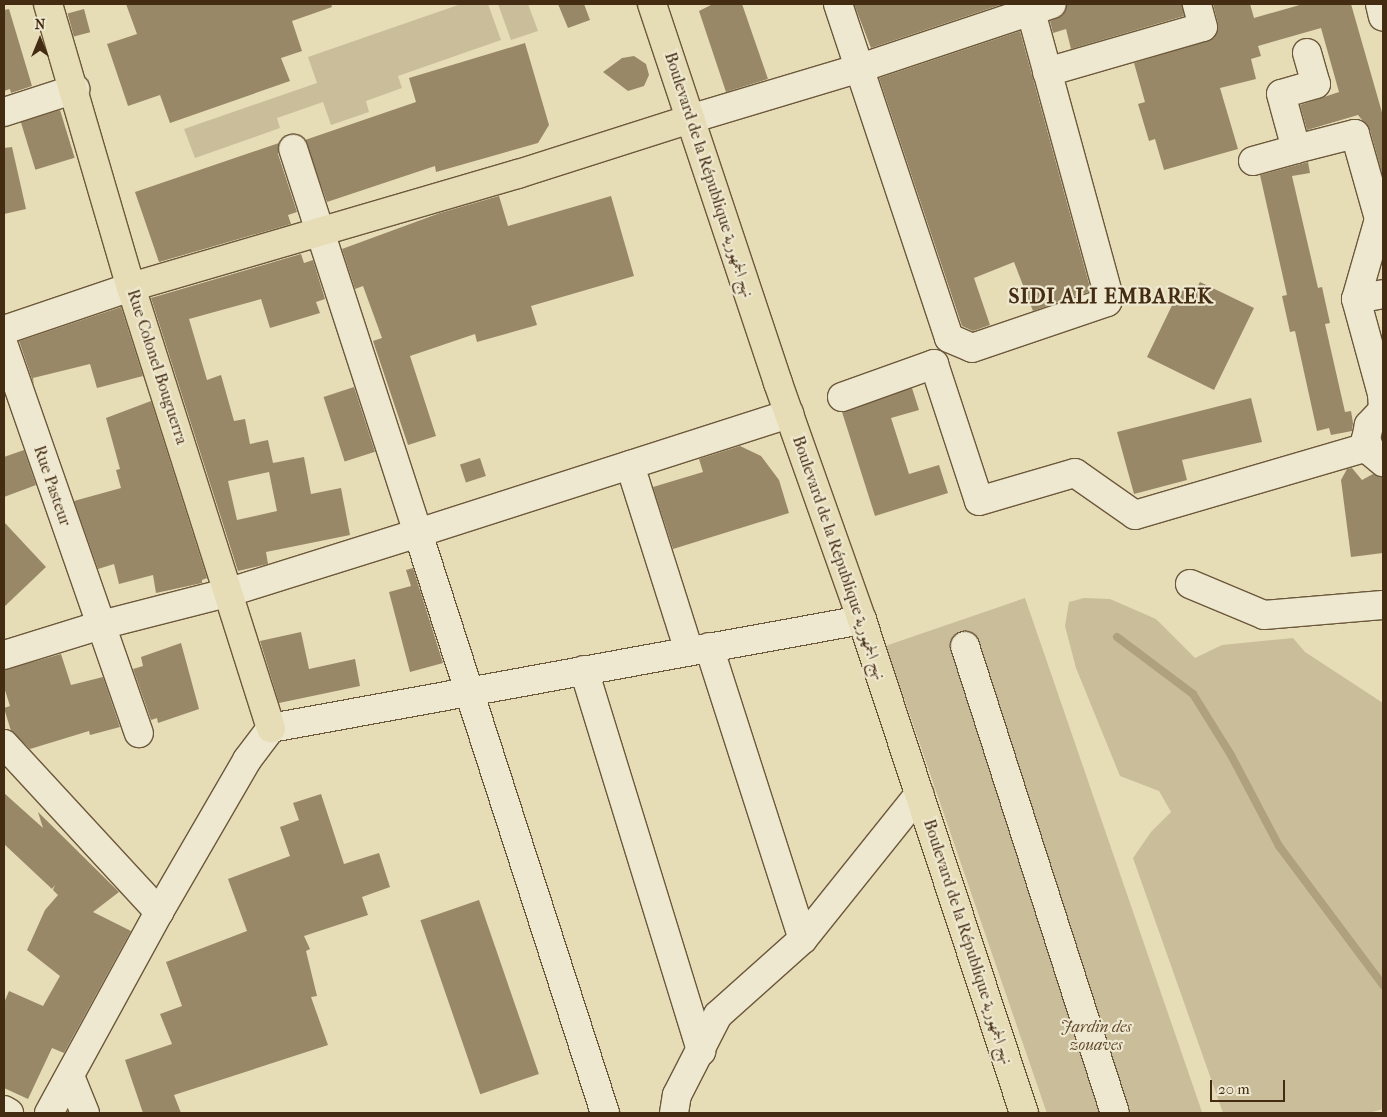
<!DOCTYPE html>
<html>
<head>
<meta charset="utf-8">
<style>
	body { margin:0 }
	#map { position:relative; width:1387px; height:1117px; overflow:hidden; background:#e6dcb6; font-family:"IM FELL French Canon",Amiri,serif }
	div>[style] { position:absolute }
	[style*='--x'] { left:calc(var(--x)*1px); top:calc(var(--y)*1px); width:calc(var(--w)*1px); rotate:calc(var(--a)*1deg) }
	.green>* { inset:0; background:#cabe9a; transform-origin:0 0 }
	.stream>* { height:8px; margin:-4px; padding:0 4px; transform-origin:4px; border-radius:4px; background:#afa07e }
	.building>* { inset:0; background:#988867; transform-origin:0 0 }
	.roads { filter:drop-shadow(1px 0 #6c583b) drop-shadow(-1px 0 #6c583b) drop-shadow(0 1px #6c583b) drop-shadow(0 -1px #6c583b) }
	.minor>* { height:28px; margin:-14px; padding:0 14px; transform-origin:14px; border-radius:14px; background:#efe8d0 }
	.major>* { height:28px; margin:-14px; padding:0 14px; transform-origin:14px; border-radius:14px; background:#e6dcb6 }
	span { translate:-50% -50%; white-space:nowrap; text-align:center; line-height:1.15; -webkit-text-stroke:4.5px #efe8d0; paint-order:stroke }
	.street-label { font-size:16px; color:#442c12 }
	.park-label { font-size:16px; color:#5f492d; font-style:italic }
	.district-label { font-size:21px; color:#442c12; font-weight:700; letter-spacing:1px }
	.frame { position:absolute; inset:0; border:5px solid #442c12; pointer-events:none }
	.north { position:absolute; left:15px; top:15px; width:50px; height:50px; -webkit-text-stroke:4px #efe8d0; paint-order:stroke; rotate:0deg; font-size:14px; font-weight:700; line-height:20px; text-align:center; color:#442c12 }
	.north::after { content:''; display:block; margin:auto; width:18px; height:22px; background:#442c12; clip-path:polygon(50% 0,100% 100%,50% 72%,0 100%) }
	.scale { position:absolute; left:1210px; top:1080px; width:75px; height:22px; box-sizing:border-box; border:2px solid #442c12; border-top:0; padding-left:6px; font-size:15px; line-height:18px; white-space:nowrap; color:#442c12; -webkit-text-stroke:4px #efe8d0; paint-order:stroke }
</style>
</head>
<body>
<div id="map">
	<div class="green">
		<i style="clip-path:polygon(461px 4px,488px 4px,501px 40px,398px 76px,402px 88px,366px 101px,369px 112px,331px 125px,323px 102px,277px 118px,280px 128px,195px 158px,184px 129px,317px 83px,308px 57px)"></i>
		<i style="clip-path:polygon(498px 4px,528px 4px,538px 31px,511px 40px)"></i>
		<i style="left:1025px;top:598px;width:544px;height:147px;rotate:71deg"></i>
		<i style="clip-path:polygon(1084px 598px,1110px 599px,1156px 619px,1195px 658px,1222px 645px,1293px 638px,1305px 652px,1383px 703px,1383px 1109px,1369px 1113px,1223px 1113px,1133px 858px,1151px 832px,1171px 812px,1159px 791px,1120px 776px,1076px 668px,1065px 626px,1069px 602px)"></i>
	</div>
	<div class="stream">
		<i style="--x:1117;--y:637;--w:95;--a:36.9"></i>
		<i style="--x:1193;--y:694;--w:72;--a:58.1"></i>
		<i style="--x:1231;--y:755;--w:103;--a:62.2"></i>
		<i style="--x:1279;--y:846;--w:174;--a:53.2"></i>
	</div>
	<div class="building">
		<i style="clip-path:polygon(126px 4px,331px 4px,332px 7px,292px 21px,302px 51px,281px 58px,290px 81px,170px 123px,160px 95px,128px 106px,107px 44px,137px 34px)"></i>
		<i style="clip-path:polygon(558px 4px,584px 4px,590px 20px,568px 28px)"></i>
		<i style="clip-path:polygon(713px 4px,742px 4px,768px 79px,726px 92px,699px 11px)"></i>
		<i style="clip-path:polygon(854px 4px,1003px 4px,871px 48px)"></i>
		<i style="clip-path:polygon(1067px 4px,1182px 4px,1184px 16px,1071px 49px,1066px 29px,1053px 33px,1050px 21px,1063px 15px)"></i>
		<i style="clip-path:polygon(1213px 4px,1250px 4px,1254px 18px,1303px 4px,1351px 4px,1383px 116px,1383px 177px,1370px 130px,1358px 115px,1307px 130px,1300px 105px,1339px 92px,1321px 28px,1258px 46px,1261px 56px,1251px 59px,1256px 79px,1220px 88px,1238px 149px,1164px 170px,1155px 139px,1149px 141px,1138px 104px,1145px 102px,1134px 63px,1214px 38px,1218px 24px)"></i>
		<i style="clip-path:polygon(9px 9px,32px 86px,11px 93px,10px 89px,4px 91px,4px 10px)"></i>
		<i style="left:84px;top:9px;width:24px;height:17px;rotate:75deg"></i>
		<i style="clip-path:polygon(1020px 31px,1091px 291px,1033px 311px,1014px 262px,974px 278px,990px 325px,973px 331px,962px 326px,879px 78px)"></i>
		<i style="clip-path:polygon(525px 43px,549px 125px,538px 143px,436px 172px,435px 166px,327px 202px,305px 140px,416px 102px,409px 78px)"></i>
		<i style="clip-path:polygon(634px 56px,646px 64px,649px 75px,644px 86px,628px 91px,603px 72px,622px 58px)"></i>
		<i style="left:60px;top:110px;width:50px;height:41px;rotate:73deg"></i>
		<i style="clip-path:polygon(279px 143px,278px 154px,297px 212px,288px 215px,291px 224px,159px 262px,135px 192px)"></i>
		<i style="clip-path:polygon(12px 147px,26px 209px,4px 214px,4px 148px)"></i>
		<i style="clip-path:polygon(1308px 162px,1310px 173px,1292px 176px,1318px 288px,1322px 287px,1330px 323px,1325px 324px,1345px 412px,1351px 411px,1353px 423px,1352px 431px,1331px 435px,1329px 428px,1317px 431px,1295px 331px,1290px 332px,1282px 296px,1287px 295px,1260px 175px)"></i>
		<i style="clip-path:polygon(499px 196px,508px 226px,611px 196px,634px 276px,531px 306px,537px 325px,477px 342px,475px 334px,410px 356px,436px 436px,408px 445px,373px 341px,382px 338px,363px 286px,355px 289px,342px 249px,440px 213px)"></i>
		<i style="clip-path:polygon(evenodd,301px 254px,304px 263px,313px 260px,325px 299px,316px 302px,320px 313px,270px 328px,261px 299px,189px 319px,207px 380px,221px 375px,234px 421px,245px 419px,250px 444px,268px 440px,273px 463px,304px 457px,311px 494px,341px 488px,350px 535px,266px 552px,268px 564px,238px 571px,151px 298px,301px 254px,269px 472px,277px 511px,237px 520px,228px 481px,269px 472px)"></i>
		<i style="clip-path:polygon(1200px 282px,1254px 308px,1214px 390px,1147px 357px,1178px 293px,1185px 289px,1196px 289px)"></i>
		<i style="clip-path:polygon(121px 307px,143px 376px,97px 388px,90px 364px,33px 378px,34px 385px,19px 341px)"></i>
		<i style="left:354px;top:387px;width:68px;height:32px;rotate:72deg"></i>
		<i style="clip-path:polygon(912px 388px,919px 410px,891px 418px,909px 474px,939px 465px,948px 493px,875px 516px,842px 412px)"></i>
		<i style="clip-path:polygon(1251px 398px,1262px 442px,1182px 460px,1187px 480px,1134px 494px,1117px 432px)"></i>
		<i style="clip-path:polygon(151px 401px,207px 578px,202px 580px,202px 583px,156px 593px,153px 575px,119px 584px,114px 564px,98px 569px,74px 501px,121px 488px,116px 470px,120px 469px,106px 418px)"></i>
		<i style="clip-path:polygon(740px 446px,761px 456px,779px 480px,789px 513px,673px 549px,653px 487px,703px 472px,699px 459px)"></i>
		<i style="clip-path:polygon(24px 450px,36px 485px,4px 497px,4px 457px)"></i>
		<i style="left:480px;top:458px;width:19px;height:21px;rotate:72deg"></i>
		<i style="clip-path:polygon(1352px 468px,1362px 480px,1373px 474px,1383px 477px,1383px 553px,1351px 557px,1341px 480px,1347px 469px)"></i>
		<i style="clip-path:polygon(4px 522px,46px 567px,4px 607px)"></i>
		<i style="clip-path:polygon(413px 568px,443px 663px,410px 672px,389px 592px,411px 586px,406px 570px)"></i>
		<i style="clip-path:polygon(301px 632px,309px 669px,355px 659px,360px 686px,279px 703px,260px 641px)"></i>
		<i style="clip-path:polygon(181px 643px,199px 709px,158px 723px,157px 718px,151px 720px,133px 669px,143px 666px,141px 657px)"></i>
		<i style="clip-path:polygon(61px 654px,71px 685px,103px 677px,120px 727px,90px 735px,89px 731px,30px 749px,11px 731px,4px 708px,10px 706px,4px 687px,4px 670px)"></i>
		<i style="clip-path:polygon(4px 793px,43px 828px,38px 812px,119px 892px,93px 912px,131px 931px,64px 1053px,52px 1048px,28px 1099px,4px 1088px,4px 1003px,9px 991px,43px 1006px,60px 976px,27px 950px,45px 910px,58px 895px,53px 890px,55px 885px,52px 889px,4px 844px)"></i>
		<i style="clip-path:polygon(321px 794px,344px 864px,379px 853px,390px 887px,362px 897px,368px 915px,304px 936px,310px 949px,306px 951px,317px 996px,311px 997px,328px 1045px,174px 1095px,181px 1113px,143px 1113px,125px 1060px,172px 1044px,160px 1014px,182px 1006px,166px 962px,247px 931px,228px 879px,290px 856px,280px 827px,299px 820px,293px 803px)"></i>
		<i style="left:479px;top:900px;width:184px;height:62px;rotate:71deg"></i>
	</div>
	<div class="roads">
		<div class="minor">
			<i style="--x:838;--y:4;--w:352;--a:71.6"></i>
			<i style="--x:949;--y:338;--w:25;--a:23"></i>
			<i style="--x:972;--y:348;--w:143;--a:-18.8"></i>
			<i style="--x:1107;--y:302;--w:5;--a:-68"></i>
			<i style="--x:1109;--y:297;--w:304;--a:-105.3"></i>
			<i style="--x:1380;--y:4;--w:13;--a:77"></i>
			<i style="--x:1307;--y:53;--w:32;--a:74"></i>
			<i style="--x:1316;--y:84;--w:36;--a:164"></i>
			<i style="--x:1281;--y:94;--w:57;--a:74.7"></i>
			<i style="--x:1296;--y:149;--w:61;--a:-14.3"></i>
			<i style="--x:1355;--y:134;--w:88;--a:74.2"></i>
			<i style="--x:1379;--y:219;--w:83;--a:106"></i>
			<i style="--x:1356;--y:299;--w:98;--a:74.7"></i>
			<i style="--x:1382;--y:394;--w:16;--a:86"></i>
			<i style="--x:1047;--y:72;--w:162;--a:-16.1"></i>
			<i style="--x:1203;--y:27;--w:24;--a:-105"></i>
			<i style="--x:4;--y:112;--w:75;--a:-17.9"></i>
			<i style="--x:690;--y:119;--w:177;--a:-16.7"></i>
			<i style="--x:860;--y:68;--w:202;--a:-18.4"></i>
			<i style="--x:1253;--y:161;--w:45;--a:-15.6"></i>
			<i style="--x:1356;--y:299;--w:27;--a:-10"></i>
			<i style="--x:4;--y:330;--w:134;--a:-18.7"></i>
			<i style="--x:4;--y:346;--w:410;--a:70.8"></i>
			<i style="--x:842;--y:397;--w:98;--a:-19.7"></i>
			<i style="--x:934;--y:364;--w:144;--a:71.8"></i>
			<i style="--x:979;--y:501;--w:100;--a:-16.3"></i>
			<i style="--x:1075;--y:473;--w:73;--a:35"></i>
			<i style="--x:1135;--y:515;--w:243;--a:-16.3"></i>
			<i style="--x:1383;--y:410;--w:21;--a:133"></i>
			<i style="--x:1369;--y:425;--w:14;--a:102"></i>
			<i style="--x:1366;--y:439;--w:14;--a:69"></i>
			<i style="--x:1371;--y:452;--w:16;--a:40"></i>
			<i style="--x:630;--y:465;--w:195;--a:72.4"></i>
			<i style="--x:1190;--y:584;--w:80;--a:22.7"></i>
			<i style="--x:1264;--y:615;--w:119;--a:-4.8"></i>
			<i style="--x:965;--y:646;--w:490;--a:72.2"></i>
			<i style="--x:709;--y:647;--w:307;--a:72.2"></i>
			<i style="--x:4;--y:655;--w:102;--a:-17.2"></i>
			<i style="--x:101;--y:625;--w:133;--a:-14.3"></i>
			<i style="--x:230;--y:592;--w:197;--a:-17.4"></i>
			<i style="--x:418;--y:533;--w:404;--a:-108"></i>
			<i style="--x:584;--y:670;--w:399;--a:72.9"></i>
			<i style="--x:4;--y:744;--w:229;--a:47.3"></i>
			<i style="--x:70;--y:1076;--w:40;--a:68"></i>
			<i style="--x:4;--y:1110;--w:6;--a:31"></i>
			<i style="--x:49;--y:1113;--w:229;--a:-61.3"></i>
			<i style="--x:159;--y:912;--w:176;--a:-59.9"></i>
			<i style="--x:247;--y:760;--w:40;--a:-53"></i>
			<i style="--x:271;--y:728;--w:601;--a:-10.36"></i>
			<i style="--x:605;--y:1113;--w:609;--a:-107.87"></i>
			<i style="--x:418;--y:533;--w:390;--a:-17.8"></i>
			<i style="--x:674;--y:1113;--w:18;--a:-81"></i>
			<i style="--x:677;--y:1095;--w:90;--a:-62.9"></i>
			<i style="--x:718;--y:1015;--w:114;--a:-41.8"></i>
			<i style="--x:803;--y:939;--w:186;--a:-51.3"></i>
		</div>
		<div class="major">
			<i style="--x:48;--y:4;--w:295;--a:73.7"></i>
			<i style="--x:131;--y:287;--w:463;--a:72.4"></i>
			<i style="--x:652;--y:4;--w:399;--a:71.6"></i>
			<i style="--x:778;--y:383;--w:251;--a:70.5"></i>
			<i style="--x:862;--y:620;--w:519;--a:71.81"></i>
			<i style="--x:131;--y:287;--w:403;--a:-16.3"></i>
			<i style="--x:518;--y:174;--w:181;--a:-17.7"></i>
		</div>
	</div>
	<div class="street-label">
		<span style="left:709px;top:175px;rotate:72deg">Boulevard de la République نهج الجمهورية</span>
		<span style="left:157px;top:367px;rotate:72deg">Rue Colonel Bouguerra</span>
		<span style="left:52px;top:486px;rotate:71deg">Rue Pasteur</span>
		<span style="left:839px;top:558px;rotate:71deg">Boulevard de la République نهج الجمهورية</span>
		<span style="left:968px;top:942px;rotate:72deg">Boulevard de la République نهج الجمهورية</span>
	</div>
	<div class="park-label">
		<span style="left:1096px;top:1036px">Jardin des<br>zouaves</span>
	</div>
	<div class="district-label">
		<span style="left:1111px;top:296px">SIDI ALI EMBAREK</span>
	</div>
	<div class="frame"></div>
	<div class="north">N</div>
	<div class="scale">20 m</div>
</div>
</body>
</html>
